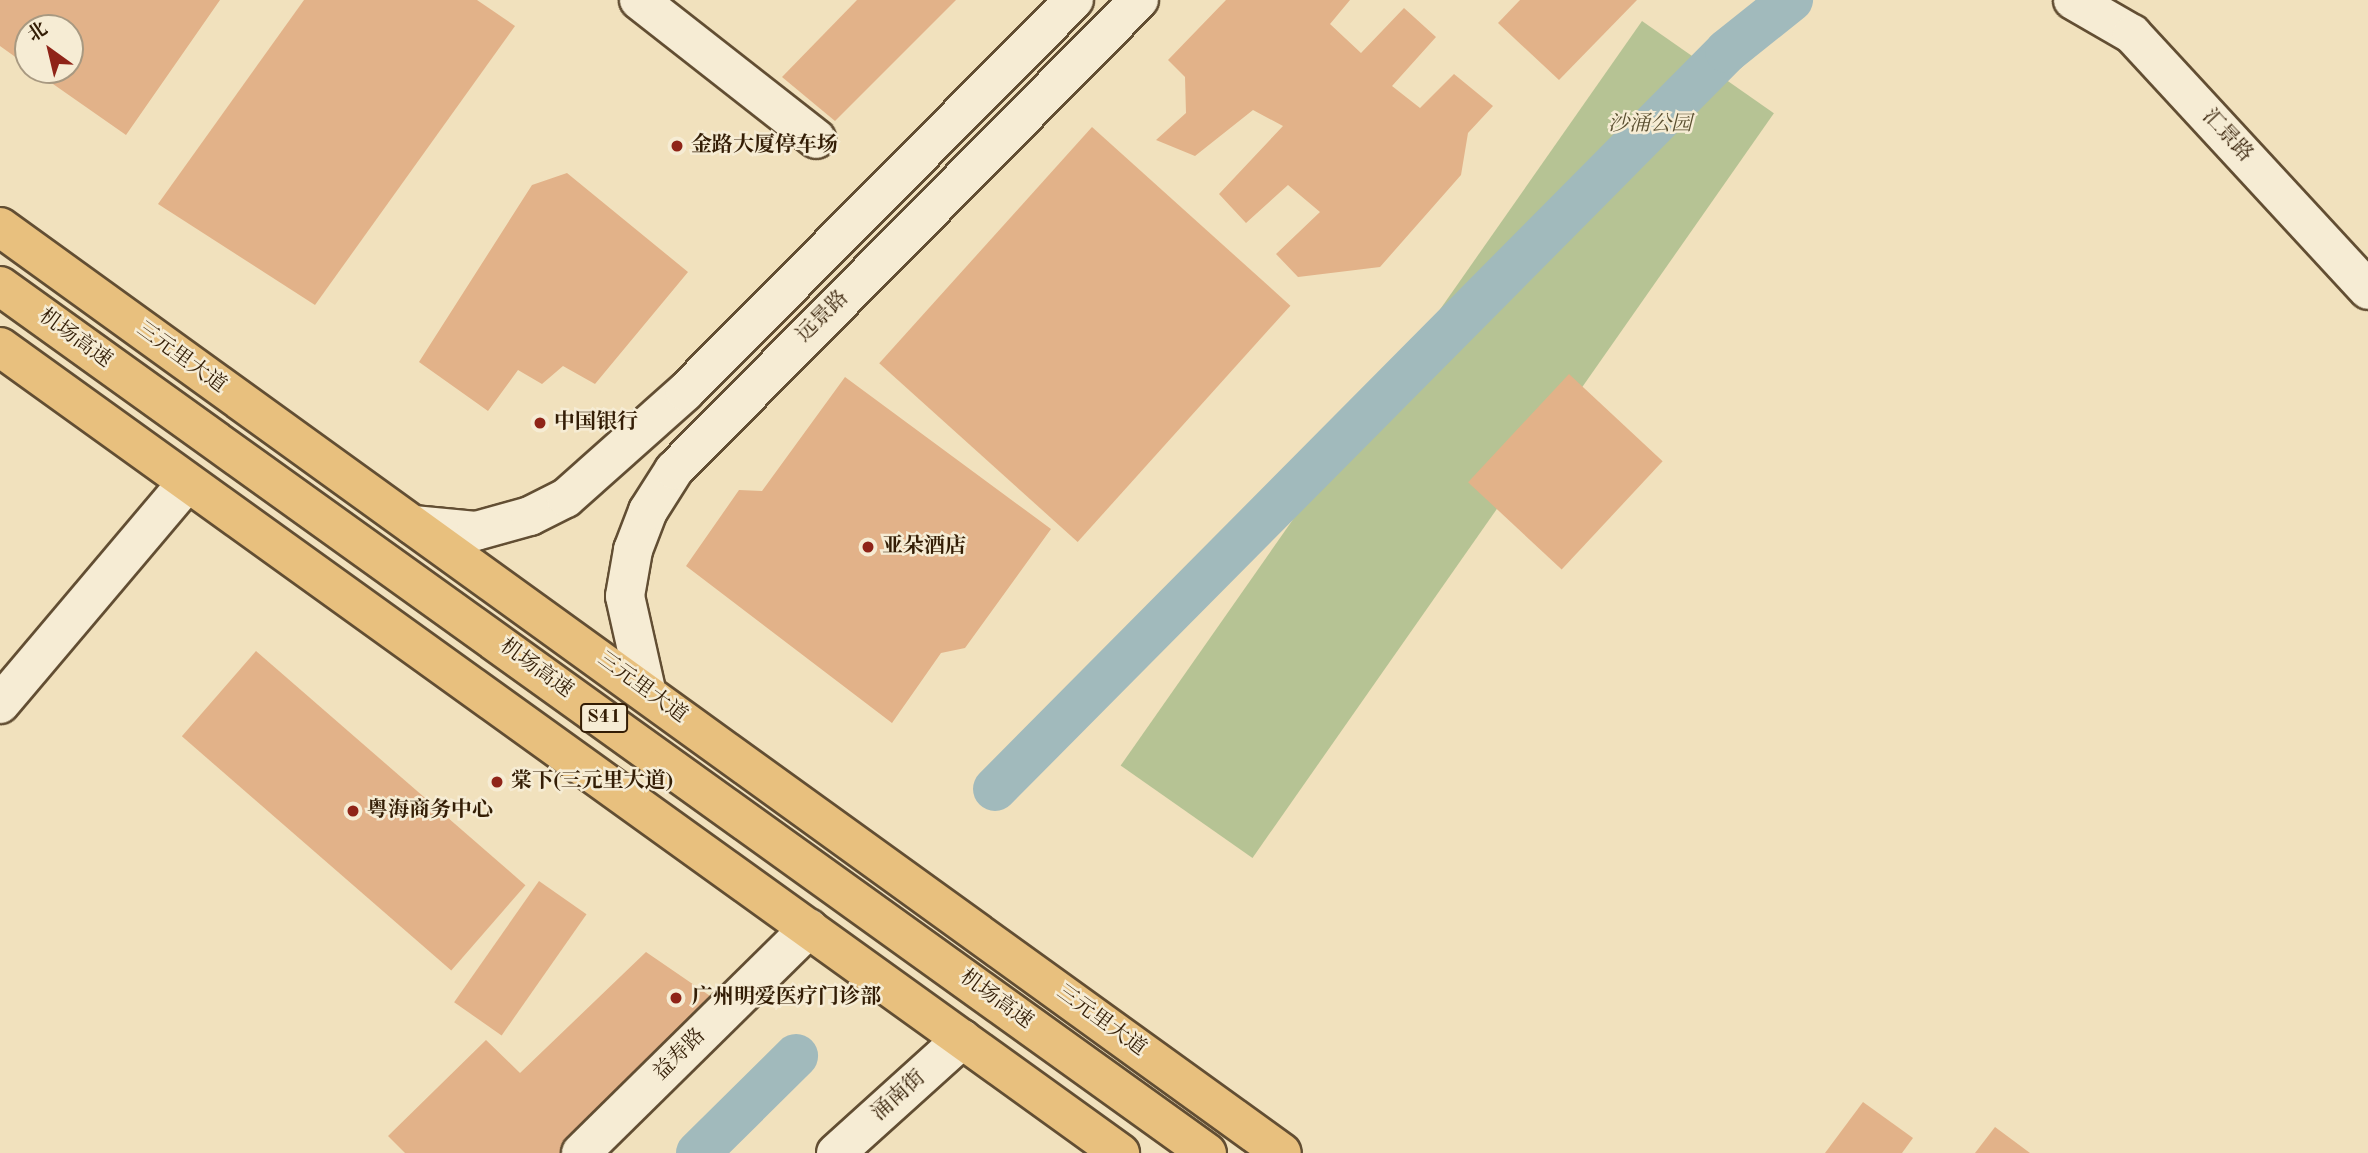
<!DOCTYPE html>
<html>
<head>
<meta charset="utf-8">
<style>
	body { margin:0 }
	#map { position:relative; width:2368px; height:1153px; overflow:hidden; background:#f1e1bd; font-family:"Old Standard TT","Noto Serif SC",serif }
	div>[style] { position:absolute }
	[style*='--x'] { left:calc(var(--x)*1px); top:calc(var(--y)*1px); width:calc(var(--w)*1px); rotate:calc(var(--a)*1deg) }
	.green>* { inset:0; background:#b6c394; transform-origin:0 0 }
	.canal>* { height:44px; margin:-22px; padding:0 22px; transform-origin:22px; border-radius:22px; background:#a1babc }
	.building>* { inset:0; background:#e2b289; transform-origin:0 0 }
	.roads { filter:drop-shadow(2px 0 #624e33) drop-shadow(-2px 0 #624e33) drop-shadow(0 2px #624e33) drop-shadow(0 -2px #624e33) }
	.minor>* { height:38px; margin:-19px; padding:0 19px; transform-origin:19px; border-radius:19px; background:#f6ecd4 }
	.major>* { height:38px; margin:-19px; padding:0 19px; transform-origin:19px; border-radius:19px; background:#e8c07e }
	.highway>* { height:38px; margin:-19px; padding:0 19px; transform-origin:19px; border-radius:19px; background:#e8c07e }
	.dots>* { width:19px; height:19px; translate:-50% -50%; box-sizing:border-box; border:4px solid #f6ecd4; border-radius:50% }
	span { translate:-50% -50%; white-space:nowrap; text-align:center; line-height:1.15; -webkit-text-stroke:5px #f6ecd4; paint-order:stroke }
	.shield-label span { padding:2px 5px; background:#f6ecd4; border:2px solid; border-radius:5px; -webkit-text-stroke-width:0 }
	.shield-label { font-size:19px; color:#331d05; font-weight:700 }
	.park-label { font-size:21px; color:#5a4f30; font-style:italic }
	.street-label { font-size:21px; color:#331d05 }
	.poi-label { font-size:21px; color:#331d05; font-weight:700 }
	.left { translate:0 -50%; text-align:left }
	.north { position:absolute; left:14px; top:14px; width:70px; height:70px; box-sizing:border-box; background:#f6ecd4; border:2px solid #a89981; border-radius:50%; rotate:326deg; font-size:19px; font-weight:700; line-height:28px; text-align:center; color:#331d05 }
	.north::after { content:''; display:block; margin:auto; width:24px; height:32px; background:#8f2418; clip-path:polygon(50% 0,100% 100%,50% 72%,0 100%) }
</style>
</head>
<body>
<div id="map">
	<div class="green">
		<i style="left:1642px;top:21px;width:161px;height:909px;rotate:35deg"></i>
	</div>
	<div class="canal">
		<i style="--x:995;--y:789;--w:1039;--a:-45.23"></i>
		<i style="--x:1727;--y:51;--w:82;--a:-38.6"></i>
		<i style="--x:698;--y:1153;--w:138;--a:-44.7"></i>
	</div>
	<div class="building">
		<i style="clip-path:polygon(0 0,220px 0,126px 135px,33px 70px,70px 70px,70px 28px,28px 28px,28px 66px,0 46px)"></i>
		<i style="clip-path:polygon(304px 0,477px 0,515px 26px,315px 305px,158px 204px)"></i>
		<i style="clip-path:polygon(857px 0,956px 0,835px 121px,782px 77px)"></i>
		<i style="clip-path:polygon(1226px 0,1350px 0,1330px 24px,1361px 53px,1404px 8px,1436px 37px,1392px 86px,1420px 108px,1454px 74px,1493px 106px,1468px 133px,1461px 175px,1380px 267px,1298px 277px,1276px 254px,1320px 212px,1288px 185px,1246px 223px,1219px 194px,1283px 126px,1253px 110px,1195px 156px,1156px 140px,1186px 113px,1185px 77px,1168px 60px)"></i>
		<i style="clip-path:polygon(1520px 0,1637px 0,1559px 80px,1498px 23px)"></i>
		<i style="left:1092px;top:127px;width:267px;height:318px;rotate:42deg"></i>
		<i style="clip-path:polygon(567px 173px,688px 272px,595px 384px,563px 366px,542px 384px,518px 370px,488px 411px,419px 362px,532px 185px)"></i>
		<i style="left:1569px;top:374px;width:128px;height:148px;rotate:43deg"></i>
		<i style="clip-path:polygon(845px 377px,1051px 529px,965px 648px,941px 653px,892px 723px,686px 566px,739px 490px,762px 491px)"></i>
		<i style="left:256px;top:651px;width:357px;height:113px;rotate:41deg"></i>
		<i style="left:539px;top:881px;width:58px;height:148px;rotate:35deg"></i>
		<i style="clip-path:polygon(646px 952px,716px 1000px,560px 1153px,405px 1153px,388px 1136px,486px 1040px,520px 1073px)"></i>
		<i style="clip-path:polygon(1863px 1102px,1913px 1138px,1902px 1153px,1825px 1153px)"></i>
		<i style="clip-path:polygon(1995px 1127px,2030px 1153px,1975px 1153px)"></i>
	</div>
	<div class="roads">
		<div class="minor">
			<i style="--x:639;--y:0;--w:225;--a:38.1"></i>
			<i style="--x:2073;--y:0;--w:68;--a:30"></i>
			<i style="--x:2132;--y:34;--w:348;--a:47.3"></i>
			<i style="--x:413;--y:525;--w:63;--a:5.4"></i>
			<i style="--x:476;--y:531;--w:56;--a:-15.5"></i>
			<i style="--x:530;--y:516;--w:40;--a:-26.6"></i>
			<i style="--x:566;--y:498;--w:159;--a:-41.7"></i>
			<i style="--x:685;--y:392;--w:552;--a:-45.22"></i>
			<i style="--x:646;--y:690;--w:96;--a:-102.6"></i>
			<i style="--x:625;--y:596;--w:47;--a:-80.1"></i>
			<i style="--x:633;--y:550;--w:42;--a:-69"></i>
			<i style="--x:648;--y:511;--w:49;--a:-57.6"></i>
			<i style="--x:674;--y:470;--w:661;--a:-45.31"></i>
			<i style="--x:0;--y:704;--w:289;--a:-49.8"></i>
			<i style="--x:581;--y:1153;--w:320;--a:-44.6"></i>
			<i style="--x:836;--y:1153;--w:170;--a:-42.1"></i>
		</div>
		<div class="major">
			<i style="--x:0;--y:227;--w:1581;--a:35.84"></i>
			<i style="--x:0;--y:347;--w:1380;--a:35.74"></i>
		</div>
		<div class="highway">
			<i style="--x:0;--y:286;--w:1486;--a:35.69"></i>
		</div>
	</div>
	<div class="dots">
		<i style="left:677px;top:146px;background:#8f2418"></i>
		<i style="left:540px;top:423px;background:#8f2418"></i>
		<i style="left:868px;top:547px;background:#8f2418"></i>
		<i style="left:497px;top:782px;background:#8f2418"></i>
		<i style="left:353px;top:811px;background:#8f2418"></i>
		<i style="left:676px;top:998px;background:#8f2418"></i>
	</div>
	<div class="shield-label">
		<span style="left:604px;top:718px">S41</span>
	</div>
	<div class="park-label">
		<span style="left:1650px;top:125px">沙涌公园</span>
	</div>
	<div class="street-label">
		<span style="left:2227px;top:136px;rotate:47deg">汇景路</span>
		<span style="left:823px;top:317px;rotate:-45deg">远景路</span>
		<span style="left:75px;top:339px;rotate:36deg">机场高速</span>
		<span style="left:181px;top:358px;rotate:36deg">三元里大道</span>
		<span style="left:536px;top:669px;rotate:36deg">机场高速</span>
		<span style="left:642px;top:688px;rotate:36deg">三元里大道</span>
		<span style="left:996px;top:1000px;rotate:36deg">机场高速</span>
		<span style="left:1101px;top:1021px;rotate:36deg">三元里大道</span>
		<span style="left:680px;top:1055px;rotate:-45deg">益寿路</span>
		<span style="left:899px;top:1096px;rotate:-42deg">涌南街</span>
	</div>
	<div class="poi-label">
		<span class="left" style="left:691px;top:146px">金路大厦停车场</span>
		<span class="left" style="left:554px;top:423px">中国银行</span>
		<span class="left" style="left:882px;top:547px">亚朵酒店</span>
		<span class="left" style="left:511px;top:782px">棠下(三元里大道)</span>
		<span class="left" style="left:367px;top:811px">粤海商务中心</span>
		<span class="left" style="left:692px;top:998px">广州明爱医疗门诊部</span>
	</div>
	<div class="north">北</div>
</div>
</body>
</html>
